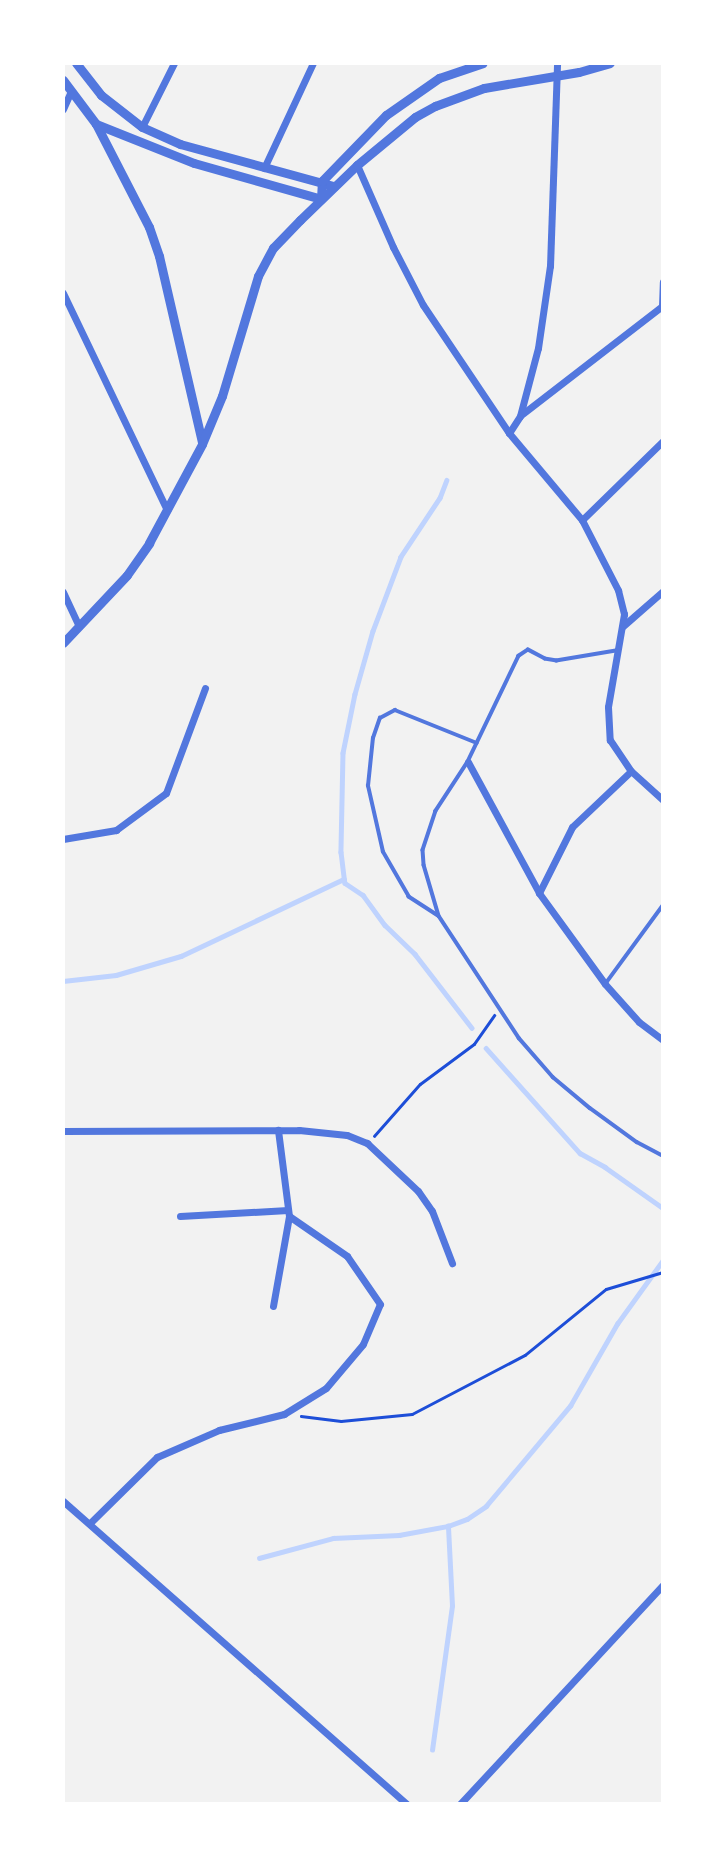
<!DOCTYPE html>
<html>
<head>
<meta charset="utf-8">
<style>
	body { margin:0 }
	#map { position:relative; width:726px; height:1867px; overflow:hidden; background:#f2f2f2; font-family:"DM Sans",sans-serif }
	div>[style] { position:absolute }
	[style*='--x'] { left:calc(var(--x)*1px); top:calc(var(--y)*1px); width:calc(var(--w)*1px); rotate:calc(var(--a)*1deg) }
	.stream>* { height:4.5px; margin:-2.25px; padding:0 2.25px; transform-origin:2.25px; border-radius:2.25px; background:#bfd3fe }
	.path>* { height:2.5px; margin:-1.25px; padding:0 1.25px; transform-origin:1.25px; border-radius:1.25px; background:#1d4ed8 }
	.service>* { height:3.5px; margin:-1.75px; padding:0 1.75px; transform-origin:1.75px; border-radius:1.75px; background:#5277de }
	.minor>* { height:7px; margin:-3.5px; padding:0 3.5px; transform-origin:3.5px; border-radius:3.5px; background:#5277de }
	.tertiary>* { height:9px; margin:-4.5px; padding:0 4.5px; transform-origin:4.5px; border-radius:4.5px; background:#5277de }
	span { translate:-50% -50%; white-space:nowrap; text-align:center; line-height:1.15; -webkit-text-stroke:5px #fff; paint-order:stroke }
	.frame { position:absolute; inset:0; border:65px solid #fff; pointer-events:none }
</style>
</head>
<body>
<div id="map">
	<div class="stream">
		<i style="--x:447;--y:480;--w:19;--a:111"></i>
		<i style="--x:440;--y:498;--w:71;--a:123.5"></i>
		<i style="--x:401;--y:557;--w:79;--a:110.7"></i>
		<i style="--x:373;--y:631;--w:66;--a:105.9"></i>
		<i style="--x:355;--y:694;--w:60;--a:101.5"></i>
		<i style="--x:343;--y:753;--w:99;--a:91.2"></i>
		<i style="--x:341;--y:852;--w:31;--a:83"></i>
		<i style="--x:345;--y:883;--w:22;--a:34"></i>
		<i style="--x:363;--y:895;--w:37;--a:54"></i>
		<i style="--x:385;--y:925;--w:42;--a:44"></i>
		<i style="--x:415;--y:954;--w:93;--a:52.4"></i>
		<i style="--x:63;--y:981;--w:53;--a:-6.5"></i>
		<i style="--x:116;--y:975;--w:68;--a:-16.3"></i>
		<i style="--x:181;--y:956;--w:180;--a:-25.3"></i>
		<i style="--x:486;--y:1048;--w:141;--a:48.2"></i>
		<i style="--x:580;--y:1153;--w:29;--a:29"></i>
		<i style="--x:605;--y:1167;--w:71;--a:35.3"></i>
		<i style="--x:259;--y:1558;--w:77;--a:-15.1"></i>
		<i style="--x:333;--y:1538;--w:66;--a:-2.6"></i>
		<i style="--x:399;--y:1535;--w:50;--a:-10.4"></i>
		<i style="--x:448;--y:1526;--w:20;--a:-20"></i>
		<i style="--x:467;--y:1519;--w:23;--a:-34"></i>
		<i style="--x:486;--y:1506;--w:131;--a:-50"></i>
		<i style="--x:570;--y:1406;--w:95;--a:-60.2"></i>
		<i style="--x:617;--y:1324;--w:79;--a:-54.3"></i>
		<i style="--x:432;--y:1750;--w:145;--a:-82.1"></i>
		<i style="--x:452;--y:1606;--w:80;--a:-92.9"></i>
	</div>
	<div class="path">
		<i style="--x:374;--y:1136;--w:69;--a:-48.5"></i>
		<i style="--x:420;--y:1084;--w:67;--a:-36.5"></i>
		<i style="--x:474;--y:1044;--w:35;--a:-55"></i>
		<i style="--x:301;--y:1416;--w:40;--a:7.1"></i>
		<i style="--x:341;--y:1421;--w:71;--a:-5.6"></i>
		<i style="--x:412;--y:1414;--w:127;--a:-27.6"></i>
		<i style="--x:525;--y:1355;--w:104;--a:-39.2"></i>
		<i style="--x:606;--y:1289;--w:59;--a:-16.6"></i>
	</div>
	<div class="service">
		<i style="--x:616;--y:651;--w:60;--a:170.4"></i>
		<i style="--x:557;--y:661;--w:12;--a:-171"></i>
		<i style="--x:545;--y:659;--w:19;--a:-152"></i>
		<i style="--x:528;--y:650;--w:11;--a:146"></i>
		<i style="--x:519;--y:656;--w:118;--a:115.7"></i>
		<i style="--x:468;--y:762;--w:59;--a:123.1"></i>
		<i style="--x:436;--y:811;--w:41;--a:108.4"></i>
		<i style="--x:423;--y:850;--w:15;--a:86"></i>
		<i style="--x:424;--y:865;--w:53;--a:73.6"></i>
		<i style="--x:439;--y:916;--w:146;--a:56.7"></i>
		<i style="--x:519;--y:1038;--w:52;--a:48.9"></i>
		<i style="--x:553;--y:1077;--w:48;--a:40"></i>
		<i style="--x:590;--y:1108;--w:58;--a:35.9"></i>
		<i style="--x:637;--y:1142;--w:30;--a:28"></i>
		<i style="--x:438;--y:916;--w:35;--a:-147"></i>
		<i style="--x:409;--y:897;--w:52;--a:-120"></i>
		<i style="--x:383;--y:852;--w:68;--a:-102.8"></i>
		<i style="--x:368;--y:786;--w:48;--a:-84.1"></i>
		<i style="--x:373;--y:738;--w:21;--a:-71"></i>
		<i style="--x:380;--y:718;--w:17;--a:-28"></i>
		<i style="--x:395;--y:710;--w:88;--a:21.9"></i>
		<i style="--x:606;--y:983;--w:97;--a:-53.8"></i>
	</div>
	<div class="minor">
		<i style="--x:63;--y:109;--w:20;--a:-66"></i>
		<i style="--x:142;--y:127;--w:72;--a:-63.4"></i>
		<i style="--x:357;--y:165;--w:90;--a:66.3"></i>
		<i style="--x:393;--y:247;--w:65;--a:62.7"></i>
		<i style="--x:423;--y:305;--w:154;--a:56.1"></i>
		<i style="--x:509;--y:433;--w:114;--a:50"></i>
		<i style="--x:582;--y:520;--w:79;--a:62.8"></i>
		<i style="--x:618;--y:590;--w:25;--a:76"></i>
		<i style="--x:624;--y:614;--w:94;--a:99.8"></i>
		<i style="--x:608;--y:707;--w:33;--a:87"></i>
		<i style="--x:610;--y:740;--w:37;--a:56"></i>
		<i style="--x:631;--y:771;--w:43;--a:42.2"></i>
		<i style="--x:264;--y:168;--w:116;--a:-65"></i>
		<i style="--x:63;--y:293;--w:241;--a:64.4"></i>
		<i style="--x:662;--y:306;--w:24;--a:-88"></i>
		<i style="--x:521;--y:415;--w:178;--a:-37.7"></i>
		<i style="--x:509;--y:433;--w:20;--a:-57"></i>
		<i style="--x:520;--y:416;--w:70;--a:-75.2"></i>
		<i style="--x:538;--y:348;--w:83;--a:-81.7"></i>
		<i style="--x:550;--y:266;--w:203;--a:-88"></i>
		<i style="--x:582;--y:520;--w:113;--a:-44.3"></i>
		<i style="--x:63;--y:592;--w:38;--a:65"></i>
		<i style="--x:623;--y:626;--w:53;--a:-41.2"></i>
		<i style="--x:468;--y:762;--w:149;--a:61.5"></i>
		<i style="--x:539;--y:893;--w:112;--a:54"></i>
		<i style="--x:605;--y:984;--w:51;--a:48.2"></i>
		<i style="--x:639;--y:1022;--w:30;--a:37"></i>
		<i style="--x:63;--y:839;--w:54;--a:-9.6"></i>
		<i style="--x:116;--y:830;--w:62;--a:-36.5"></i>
		<i style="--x:166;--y:793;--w:112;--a:-69.6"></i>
		<i style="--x:539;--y:893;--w:74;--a:-63.4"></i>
		<i style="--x:572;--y:827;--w:81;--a:-43.5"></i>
		<i style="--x:63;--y:1131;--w:236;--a:-0.2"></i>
		<i style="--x:299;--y:1130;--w:48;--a:5.9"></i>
		<i style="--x:347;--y:1135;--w:22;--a:22"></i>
		<i style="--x:367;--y:1143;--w:70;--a:43.3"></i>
		<i style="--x:418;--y:1191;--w:24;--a:55"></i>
		<i style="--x:432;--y:1211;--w:56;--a:69"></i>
		<i style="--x:180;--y:1216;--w:108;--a:-3.2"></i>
		<i style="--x:273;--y:1306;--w:91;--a:-79.9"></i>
		<i style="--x:289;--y:1216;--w:87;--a:-97.3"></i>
		<i style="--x:63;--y:1501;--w:458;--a:41.4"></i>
		<i style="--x:90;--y:1523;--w:94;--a:-44.6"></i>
		<i style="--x:157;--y:1457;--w:68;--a:-23.5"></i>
		<i style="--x:219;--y:1430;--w:67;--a:-13.8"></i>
		<i style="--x:284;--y:1414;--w:49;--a:-31.8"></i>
		<i style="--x:326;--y:1388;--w:57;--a:-49.9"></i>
		<i style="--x:363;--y:1344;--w:43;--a:-67"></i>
		<i style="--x:380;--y:1304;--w:58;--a:-124.5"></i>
		<i style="--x:347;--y:1256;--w:70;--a:-145.4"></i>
		<i style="--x:460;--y:1804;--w:299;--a:-47.2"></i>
	</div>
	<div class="tertiary">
		<i style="--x:76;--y:63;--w:41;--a:52"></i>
		<i style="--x:101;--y:95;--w:52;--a:38"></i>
		<i style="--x:142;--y:127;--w:42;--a:24.1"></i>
		<i style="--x:180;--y:144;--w:160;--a:15.3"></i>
		<i style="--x:63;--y:80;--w:55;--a:53.1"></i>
		<i style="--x:96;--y:124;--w:116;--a:62.8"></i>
		<i style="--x:149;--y:227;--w:31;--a:71"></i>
		<i style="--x:159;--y:256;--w:191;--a:77"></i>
		<i style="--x:96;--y:124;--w:105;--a:21.7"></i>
		<i style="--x:194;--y:163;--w:132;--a:15.8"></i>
		<i style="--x:321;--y:199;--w:18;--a:-87"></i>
		<i style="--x:322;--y:181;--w:92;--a:-45.9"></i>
		<i style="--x:386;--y:115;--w:65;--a:-34.9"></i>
		<i style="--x:439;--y:78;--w:46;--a:-18.8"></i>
		<i style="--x:63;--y:643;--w:93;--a:-46.7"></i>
		<i style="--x:127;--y:575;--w:39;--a:-55"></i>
		<i style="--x:149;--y:543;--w:112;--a:-61.8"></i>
		<i style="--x:202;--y:444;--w:52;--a:-67.4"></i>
		<i style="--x:222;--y:396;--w:125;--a:-73.3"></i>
		<i style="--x:258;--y:276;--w:32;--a:-62"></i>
		<i style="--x:273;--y:248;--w:39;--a:-46"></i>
		<i style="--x:300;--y:220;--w:79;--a:-44"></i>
		<i style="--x:357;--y:165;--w:75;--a:-39.6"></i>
		<i style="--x:415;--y:117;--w:23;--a:-29"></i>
		<i style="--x:435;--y:106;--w:52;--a:-20.2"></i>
		<i style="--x:484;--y:88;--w:96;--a:-9.6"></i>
		<i style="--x:579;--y:72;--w:32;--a:-16"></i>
	</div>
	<div class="frame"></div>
</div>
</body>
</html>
